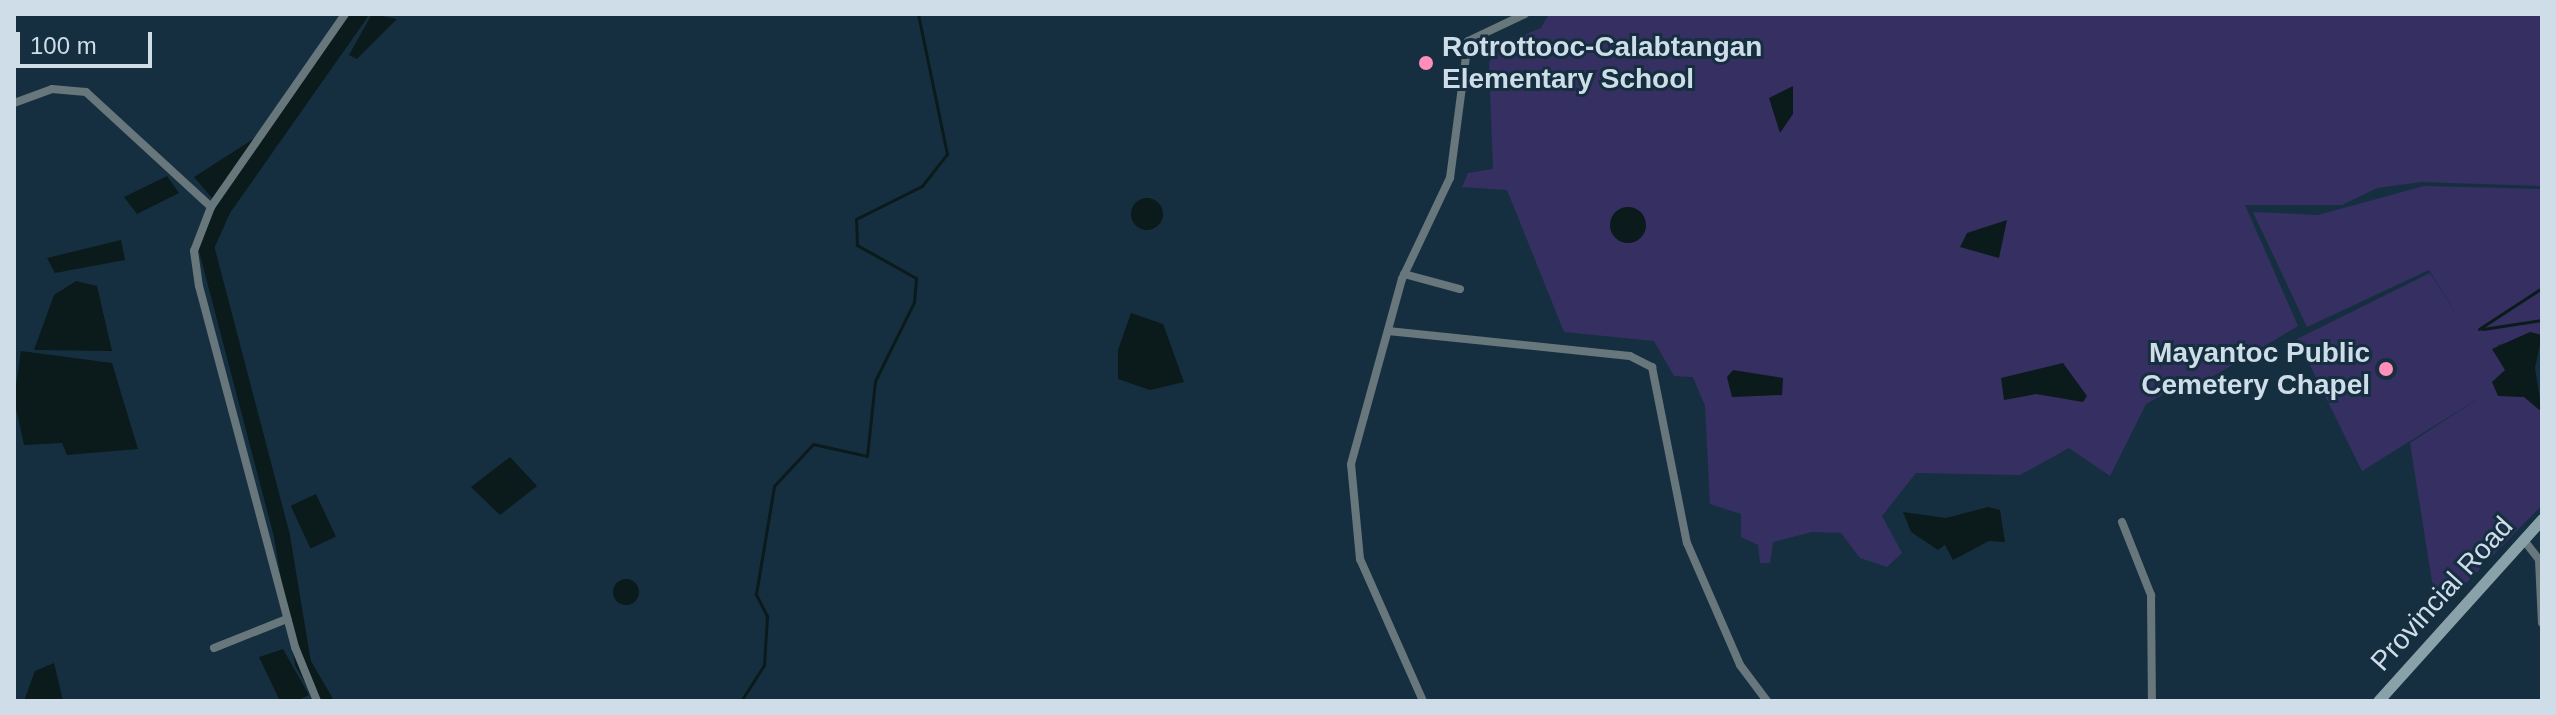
<!DOCTYPE html>
<html>
<head>
<meta charset="utf-8">
<style>
	body { margin:0 }
	#map { position:relative; width:2556px; height:715px; overflow:hidden; background:#162f40; font-family:Helvetica,sans-serif }
	div>[style] { position:absolute }
	[style*='--x'] { left:calc(var(--x)*1px); top:calc(var(--y)*1px); width:calc(var(--w)*1px); rotate:calc(var(--a)*1deg) }
	.green>* { inset:0; background:#353061 }
	.water>* { inset:0; background:#0b1a1a; transform-origin:0 0 }
	.round { border-radius:50% }
	.stream>* { height:3px; margin:-1.5px; padding:0 1.5px; transform-origin:1.5px; border-radius:1.5px; background:#0b1a1a }
	.river>* { height:16px; margin:-8px; padding:0 8px; transform-origin:8px; border-radius:8px; background:#0b1a1a }
	.minor>* { height:8px; margin:-4px; padding:0 4px; transform-origin:4px; border-radius:4px; background:#68777c }
	.secondary>* { height:11px; margin:-5.5px; padding:0 5.5px; transform-origin:5.5px; border-radius:5.5px; background:#89a2a9 }
	.dots>* { width:22px; height:22px; translate:-50% -50%; box-sizing:border-box; border:4px solid #162f40; border-radius:50% }
	span { translate:-50% -50%; white-space:nowrap; text-align:center; line-height:1.15; -webkit-text-stroke:6px #162f40; paint-order:stroke }
	.poi-label { font-size:28px; color:#cedde8; font-weight:700 }
	.left { translate:0 -50%; text-align:left }
	.right { translate:-100% -50%; text-align:right }
	.street-label { font-size:28px; color:#cedde8 }
	.frame { position:absolute; inset:0; border:16px solid #cedde8; pointer-events:none }
	.scale { position:absolute; left:16px; top:32px; width:136px; height:36px; box-sizing:border-box; border:4px solid #cedde8; border-top:0; padding-left:10px; font-size:24px; line-height:28px; white-space:nowrap; color:#cedde8; -webkit-text-stroke:6px #162f40; paint-order:stroke }
</style>
</head>
<body>
<div id="map">
	<div class="green">
		<i style="clip-path:polygon(1549px 14px,2542px 14px,2542px 186px,2421px 182px,2377px 188px,2342px 205px,2245px 205px,2298px 326px,2195px 387px,2191px 379px,2146px 404px,2110px 476px,2069px 448px,2020px 475px,1916px 473px,1882px 516px,1902px 553px,1887px 567px,1860px 558px,1841px 533px,1812px 532px,1773px 542px,1770px 563px,1760px 563px,1758px 545px,1741px 537px,1741px 514px,1710px 504px,1705px 406px,1693px 377px,1674px 376px,1654px 341px,1564px 332px,1507px 190px,1462px 187px,1468px 173px,1493px 169px,1489px 63px,1499px 45px,1541px 28px)"></i>
		<i style="clip-path:polygon(2424px 186px,2542px 189px,2542px 335px,2497px 345px,2506px 370px,2498px 395px,2524px 397px,2542px 412px,2542px 505px,2437px 613px,2410px 443px,2487px 393px,2362px 471px,2297px 339px,2430px 273px,2465px 328px,2429px 270px,2307px 327px,2253px 212px,2318px 215px)"></i>
	</div>
	<div class="water">
		<i style="clip-path:polygon(372px 14px,397px 19px,357px 59px,349px 55px)"></i>
		<i style="clip-path:polygon(1793px 86px,1793px 114px,1780px 133px,1769px 98px)"></i>
		<i style="clip-path:polygon(255px 138px,248px 151px,212px 198px,194px 177px)"></i>
		<i style="clip-path:polygon(167px 176px,179px 193px,137px 214px,124px 197px)"></i>
		<i class="round" style="left:1131px;top:198px;width:32px;height:32px"></i>
		<i class="round" style="left:1610px;top:207px;width:36px;height:36px"></i>
		<i style="clip-path:polygon(2007px 220px,1999px 258px,1960px 247px,1967px 233px)"></i>
		<i style="clip-path:polygon(121px 240px,125px 260px,55px 273px,47px 258px)"></i>
		<i style="clip-path:polygon(76px 281px,97px 286px,112px 351px,34px 350px,54px 295px)"></i>
		<i style="clip-path:polygon(1131px 313px,1163px 324px,1184px 382px,1150px 390px,1118px 379px,1118px 350px)"></i>
		<i style="clip-path:polygon(2530px 332px,2542px 335px,2535px 368px,2542px 412px,2524px 397px,2498px 396px,2492px 382px,2505px 370px,2492px 349px)"></i>
		<i style="clip-path:polygon(21px 351px,112px 363px,138px 449px,67px 455px,62px 443px,24px 445px,14px 399px)"></i>
		<i style="clip-path:polygon(2063px 363px,2087px 396px,2083px 402px,2036px 394px,2004px 400px,2001px 378px)"></i>
		<i style="clip-path:polygon(1733px 370px,1783px 378px,1782px 395px,1732px 397px,1727px 377px)"></i>
		<i style="clip-path:polygon(510px 457px,537px 486px,500px 515px,471px 487px)"></i>
		<i style="left:316px;top:494px;width:47px;height:28px;rotate:65deg"></i>
		<i style="clip-path:polygon(1988px 507px,2000px 510px,2005px 542px,1989px 541px,1953px 560px,1945px 545px,1938px 550px,1911px 532px,1903px 512px,1946px 518px)"></i>
		<i class="round" style="left:613px;top:579px;width:26px;height:26px"></i>
		<i style="clip-path:polygon(283px 649px,309px 695px,296px 701px,280px 701px,259px 657px)"></i>
		<i style="clip-path:polygon(54px 663px,63px 701px,24px 701px,35px 671px)"></i>
	</div>
	<div class="stream">
		<i style="--x:2479;--y:329;--w:75;--a:-33.1"></i>
		<i style="--x:2483;--y:329;--w:60;--a:-8.7"></i>
		<i style="--x:741;--y:701;--w:43;--a:-57.4"></i>
		<i style="--x:764;--y:665;--w:49;--a:-86.5"></i>
		<i style="--x:767;--y:616;--w:25;--a:-117"></i>
		<i style="--x:756;--y:594;--w:109;--a:-80.5"></i>
		<i style="--x:774;--y:486;--w:57;--a:-47.1"></i>
		<i style="--x:813;--y:444;--w:55;--a:12.5"></i>
		<i style="--x:867;--y:456;--w:75;--a:-83.9"></i>
		<i style="--x:875;--y:381;--w:88;--a:-63.7"></i>
		<i style="--x:914;--y:302;--w:24;--a:-85"></i>
		<i style="--x:916;--y:278;--w:68;--a:-150.8"></i>
		<i style="--x:857;--y:245;--w:26;--a:-92"></i>
		<i style="--x:856;--y:219;--w:74;--a:-26.6"></i>
		<i style="--x:922;--y:186;--w:41;--a:-52"></i>
		<i style="--x:947;--y:154;--w:143;--a:-101.7"></i>
	</div>
	<div class="river">
		<i style="--x:325;--y:701;--w:44;--a:-120.1"></i>
		<i style="--x:303;--y:663;--w:129;--a:-99.4"></i>
		<i style="--x:282;--y:536;--w:299;--a:-104.7"></i>
		<i style="--x:206;--y:247;--w:42;--a:-65.9"></i>
		<i style="--x:223;--y:209;--w:238;--a:-54.9"></i>
	</div>
	<div class="minor">
		<i style="--x:14;--y:103;--w:40;--a:-20.2"></i>
		<i style="--x:52;--y:89;--w:34;--a:5"></i>
		<i style="--x:86;--y:92;--w:170;--a:42.6"></i>
		<i style="--x:211;--y:207;--w:47;--a:111.1"></i>
		<i style="--x:194;--y:251;--w:35;--a:82"></i>
		<i style="--x:199;--y:286;--w:374;--a:75.1"></i>
		<i style="--x:295;--y:647;--w:58;--a:67.8"></i>
		<i style="--x:211;--y:207;--w:235;--a:-55.2"></i>
		<i style="--x:1404;--y:274;--w:58;--a:15"></i>
		<i style="--x:1388;--y:331;--w:243;--a:5.9"></i>
		<i style="--x:1630;--y:356;--w:25;--a:27"></i>
		<i style="--x:1652;--y:367;--w:179;--a:78.8"></i>
		<i style="--x:1687;--y:543;--w:133;--a:66.5"></i>
		<i style="--x:1740;--y:665;--w:45;--a:53.1"></i>
		<i style="--x:2122;--y:522;--w:79;--a:68.3"></i>
		<i style="--x:2151;--y:595;--w:106;--a:89.5"></i>
		<i style="--x:2523;--y:539;--w:31;--a:52"></i>
		<i style="--x:2539;--y:560;--w:63;--a:87.3"></i>
		<i style="--x:214;--y:648;--w:79;--a:-21.7"></i>
		<i style="--x:1423;--y:701;--w:155;--a:-113.9"></i>
		<i style="--x:1360;--y:559;--w:95;--a:-95.4"></i>
		<i style="--x:1351;--y:464;--w:192;--a:-74.6"></i>
		<i style="--x:1402;--y:279;--w:112;--a:-64.6"></i>
		<i style="--x:1450;--y:178;--w:138;--a:-82.5"></i>
		<i style="--x:1468;--y:41;--w:63;--a:-25.3"></i>
	</div>
	<div class="secondary">
		<i style="--x:2378;--y:701;--w:245;--a:-48"></i>
	</div>
	<div class="dots">
		<i style="left:1426px;top:63px;background:#ff8ebb"></i>
		<i style="left:2386px;top:369px;background:#ff8ebb"></i>
	</div>
	<div class="poi-label">
		<span class="left" style="left:1442px;top:63px">Rotrottooc-Calabtangan<br>Elementary School</span>
		<span class="right" style="left:2370px;top:369px">Mayantoc Public<br>Cemetery Chapel</span>
	</div>
	<div class="street-label">
		<span style="left:2442px;top:594px;rotate:-48deg">Provincial Road</span>
	</div>
	<div class="frame"></div>
	<div class="scale">100 m</div>
</div>
</body>
</html>
